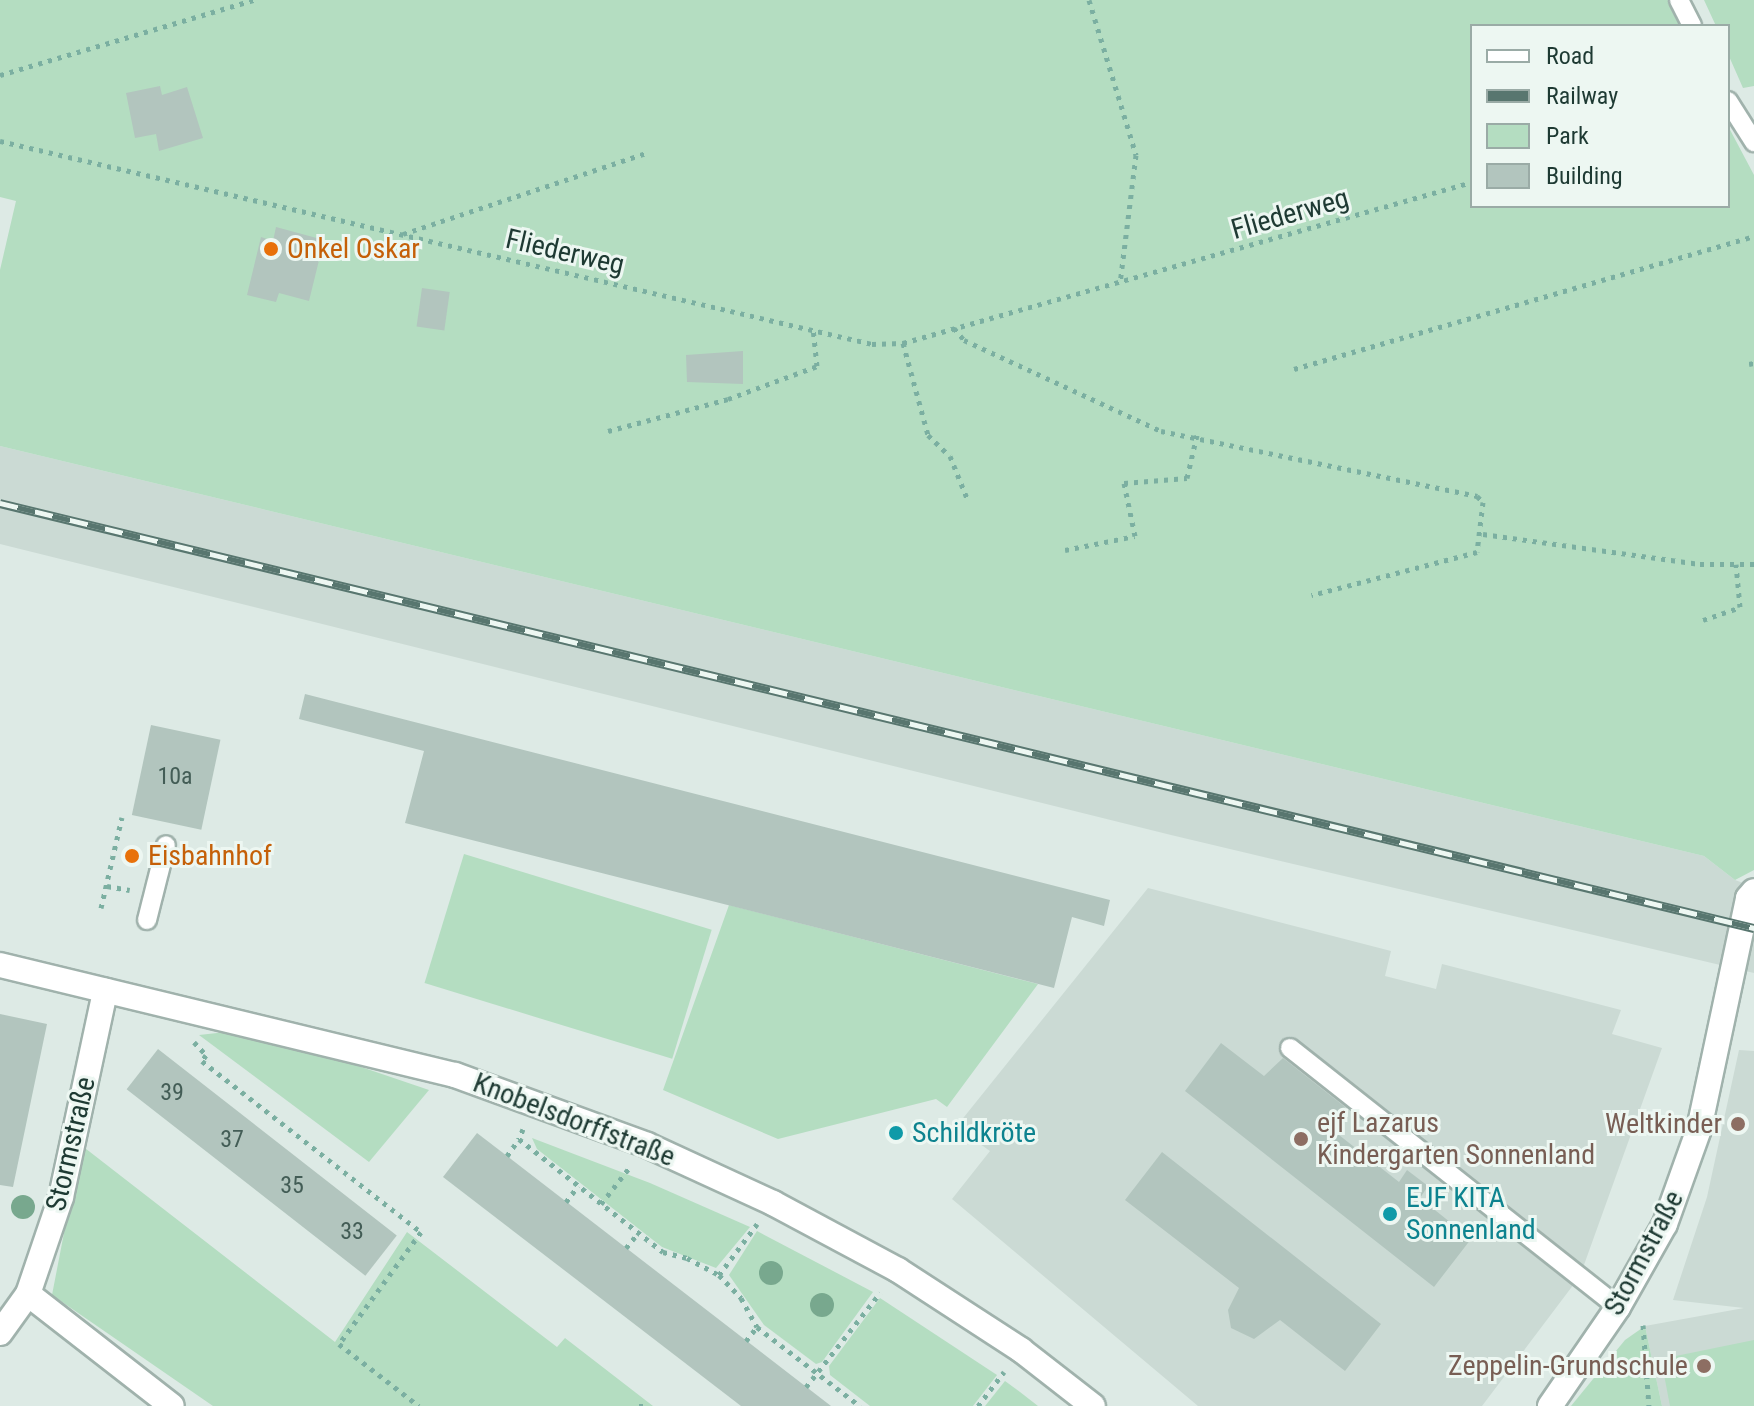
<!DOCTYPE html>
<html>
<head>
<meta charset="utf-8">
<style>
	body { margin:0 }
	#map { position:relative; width:1754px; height:1406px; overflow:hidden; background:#ddeae5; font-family:"Roboto Condensed",sans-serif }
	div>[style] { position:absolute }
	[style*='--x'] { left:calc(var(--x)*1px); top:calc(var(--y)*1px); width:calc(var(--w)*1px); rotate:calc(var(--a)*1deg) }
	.built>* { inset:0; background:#cbdad4 }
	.green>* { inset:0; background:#b4ddc1; transform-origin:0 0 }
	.building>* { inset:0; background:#b2c5be; transform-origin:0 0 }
	.path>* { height:5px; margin-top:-2.5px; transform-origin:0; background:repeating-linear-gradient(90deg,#7bafa1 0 4px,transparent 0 10px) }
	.roads { filter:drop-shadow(2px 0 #a0b2ac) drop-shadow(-2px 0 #a0b2ac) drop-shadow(0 2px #a0b2ac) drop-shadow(0 -2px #a0b2ac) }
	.lane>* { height:18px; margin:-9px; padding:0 9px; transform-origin:9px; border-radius:9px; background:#fff }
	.street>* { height:24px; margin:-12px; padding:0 12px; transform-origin:12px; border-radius:12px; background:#fff }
	.rail>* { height:9px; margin-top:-4.5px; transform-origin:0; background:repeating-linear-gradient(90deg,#edf7f2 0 18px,#58766f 0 36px); box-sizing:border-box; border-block:2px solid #58766f }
	.trees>* { width:24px; height:24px; margin:-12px; border-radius:50%; background:#78a88e }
	.dots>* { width:22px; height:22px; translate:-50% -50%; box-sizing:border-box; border:4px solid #edf7f2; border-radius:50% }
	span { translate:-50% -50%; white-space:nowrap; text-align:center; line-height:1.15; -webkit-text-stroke:6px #edf7f2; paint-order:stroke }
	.number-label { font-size:24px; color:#435d56 }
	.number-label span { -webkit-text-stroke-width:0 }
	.street-label { font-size:28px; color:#1e3a33 }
	.food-label { font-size:28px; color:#c56008 }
	.left { translate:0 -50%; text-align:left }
	.education-label { font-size:28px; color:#785e54 }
	.right { translate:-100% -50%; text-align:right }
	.culture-label { font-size:28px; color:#0d838f }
	.legend { position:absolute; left:1470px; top:24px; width:260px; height:184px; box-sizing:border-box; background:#edf7f2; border:2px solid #9aaba6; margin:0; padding:10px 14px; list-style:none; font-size:24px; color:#1e3a33 }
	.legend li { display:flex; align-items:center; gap:16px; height:40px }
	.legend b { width:40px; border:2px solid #9aaba6 }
</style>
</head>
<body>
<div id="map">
	<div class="built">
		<i style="clip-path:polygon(0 446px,1704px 856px,1735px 880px,1754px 887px,1754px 973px,1171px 835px,0 544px)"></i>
		<i style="clip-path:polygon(1148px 888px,1391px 951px,1385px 976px,1436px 989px,1442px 964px,1621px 1010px,1612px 1034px,1662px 1048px,1580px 1276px,1482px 1406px,1198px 1406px,952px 1199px,990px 1151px,956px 1127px)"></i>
		<i style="clip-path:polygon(1739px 1050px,1754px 1051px,1754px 1406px,1662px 1406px,1645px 1326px,1744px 1308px,1673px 1300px,1707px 1197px)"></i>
	</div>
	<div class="green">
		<i style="clip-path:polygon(0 0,1668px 0,1680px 26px,1472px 26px,1472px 206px,1728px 206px,1728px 126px,1754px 175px,1754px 870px,1735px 880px,1704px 856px,0 446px,0 270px,16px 201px,0 197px)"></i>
		<i style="clip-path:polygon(1704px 0,1754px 0,1754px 86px,1743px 88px,1728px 54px,1728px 26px,1716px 26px)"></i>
		<i style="left:464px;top:854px;width:259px;height:135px;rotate:17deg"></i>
		<i style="clip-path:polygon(729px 905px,1038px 984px,947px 1107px,936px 1099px,778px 1139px,663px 1090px)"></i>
		<i style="clip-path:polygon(226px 1032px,323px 1054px,429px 1090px,369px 1162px,199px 1035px)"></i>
		<i style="clip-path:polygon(532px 1138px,650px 1183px,750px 1227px,716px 1268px,662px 1247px,537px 1149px)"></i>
		<i style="clip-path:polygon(81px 1145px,335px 1342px,407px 1232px,557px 1347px,565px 1338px,653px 1406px,213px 1406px,52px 1295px)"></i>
		<i style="clip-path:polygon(757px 1231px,873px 1292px,822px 1362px,816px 1364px,764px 1325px,729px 1275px)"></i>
		<i style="clip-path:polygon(880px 1298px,997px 1375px,973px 1406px,870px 1406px,830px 1375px,829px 1366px)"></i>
		<i style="clip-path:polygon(1645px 1326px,1662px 1406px,1571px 1406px,1625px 1340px)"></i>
		<i style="clip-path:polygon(1754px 1340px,1754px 1406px,1670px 1406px,1661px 1359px)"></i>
		<i style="clip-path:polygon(1005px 1381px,1020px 1392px,1038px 1406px,985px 1406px)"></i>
	</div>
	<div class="building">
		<i style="clip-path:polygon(160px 86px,162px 95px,187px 87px,203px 138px,159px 151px,156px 134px,135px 138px,126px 93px)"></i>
		<i style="clip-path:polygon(276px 227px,324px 240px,309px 301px,279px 293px,276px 302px,247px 295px,261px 237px,273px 241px)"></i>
		<i style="left:422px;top:288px;width:28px;height:39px;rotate:8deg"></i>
		<i style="clip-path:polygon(743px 351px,743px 384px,687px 382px,686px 355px)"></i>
		<i style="clip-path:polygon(305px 694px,1110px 900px,1104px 926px,1072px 917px,1054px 988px,405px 823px,424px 751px,299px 719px)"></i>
		<i style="left:151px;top:725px;width:71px;height:92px;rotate:12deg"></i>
		<i style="clip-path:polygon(0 1014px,47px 1024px,13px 1187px,0 1185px)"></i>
		<i style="clip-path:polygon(1221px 1043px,1264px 1076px,1283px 1058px,1345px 1107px,1330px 1128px,1399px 1182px,1407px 1170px,1428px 1186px,1420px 1198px,1471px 1239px,1434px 1287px,1185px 1091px)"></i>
		<i style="left:158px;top:1049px;width:303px;height:51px;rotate:38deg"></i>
		<i style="clip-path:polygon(477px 1133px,507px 1156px,831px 1406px,741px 1406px,443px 1177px)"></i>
		<i style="clip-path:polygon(1162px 1152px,1381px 1324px,1345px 1371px,1280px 1320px,1254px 1339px,1231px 1328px,1228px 1310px,1239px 1288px,1125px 1200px)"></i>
	</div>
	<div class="path">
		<i style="--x:1089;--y:0;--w:162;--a:73.1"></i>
		<i style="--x:1136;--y:155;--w:130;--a:97.1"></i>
		<i style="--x:0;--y:75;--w:265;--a:-16.5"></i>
		<i style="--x:0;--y:141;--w:895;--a:13.1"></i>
		<i style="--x:872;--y:344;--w:31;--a:-2"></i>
		<i style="--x:903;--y:343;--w:591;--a:-15.8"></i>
		<i style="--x:403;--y:234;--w:259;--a:-18.4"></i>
		<i style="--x:954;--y:328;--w:16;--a:50"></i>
		<i style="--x:964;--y:340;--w:217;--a:24.8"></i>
		<i style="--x:1161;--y:431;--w:323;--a:11.6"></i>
		<i style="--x:1477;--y:496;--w:8;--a:45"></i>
		<i style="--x:1483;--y:502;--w:50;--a:96.8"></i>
		<i style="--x:1477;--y:552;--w:171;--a:165.4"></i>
		<i style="--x:903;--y:343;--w:95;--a:74.8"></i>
		<i style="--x:928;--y:435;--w:30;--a:44"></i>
		<i style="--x:950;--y:456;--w:45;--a:68"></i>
		<i style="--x:1749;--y:364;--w:5;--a:-11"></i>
		<i style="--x:1294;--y:369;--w:479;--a:-16.1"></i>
		<i style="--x:608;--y:431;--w:124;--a:-14.9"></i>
		<i style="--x:728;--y:399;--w:95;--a:-20.3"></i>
		<i style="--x:817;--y:366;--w:36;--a:-96"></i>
		<i style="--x:1483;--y:534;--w:219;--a:7.9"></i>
		<i style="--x:1700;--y:564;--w:54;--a:0"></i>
		<i style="--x:1065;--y:550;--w:71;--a:-11.3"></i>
		<i style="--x:1135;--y:536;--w:54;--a:-101.7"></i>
		<i style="--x:1124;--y:483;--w:63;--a:-4.5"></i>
		<i style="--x:1187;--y:478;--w:44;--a:-76.9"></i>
		<i style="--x:1703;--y:620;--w:39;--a:-19"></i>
		<i style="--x:1740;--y:607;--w:43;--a:-95.3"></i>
		<i style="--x:107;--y:886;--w:23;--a:10"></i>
		<i style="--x:101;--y:908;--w:93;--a:-77"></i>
		<i style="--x:194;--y:1042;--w:18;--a:47"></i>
		<i style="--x:206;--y:1055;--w:7;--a:124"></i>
		<i style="--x:202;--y:1061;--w:278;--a:38"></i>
		<i style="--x:421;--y:1232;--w:139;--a:126.2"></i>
		<i style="--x:339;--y:1344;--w:101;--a:37.8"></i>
		<i style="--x:523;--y:1129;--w:11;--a:112"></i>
		<i style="--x:519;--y:1139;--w:183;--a:38.1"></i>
		<i style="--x:663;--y:1252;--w:25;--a:14"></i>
		<i style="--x:687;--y:1258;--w:36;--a:28"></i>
		<i style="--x:719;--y:1275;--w:32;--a:46"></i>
		<i style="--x:741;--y:1298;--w:33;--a:61"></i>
		<i style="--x:757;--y:1327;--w:130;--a:37.5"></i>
		<i style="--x:507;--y:1156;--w:21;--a:-55"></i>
		<i style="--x:566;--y:1202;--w:20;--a:-53"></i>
		<i style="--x:601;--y:1204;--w:46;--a:-52.1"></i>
		<i style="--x:626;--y:1248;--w:19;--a:-51"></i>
		<i style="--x:719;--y:1275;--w:64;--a:-53.3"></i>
		<i style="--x:1643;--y:1325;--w:81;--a:85.8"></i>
		<i style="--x:746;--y:1341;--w:18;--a:-52"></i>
		<i style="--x:806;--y:1387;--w:120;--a:-51.8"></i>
		<i style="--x:639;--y:1406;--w:7;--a:0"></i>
		<i style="--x:978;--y:1406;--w:43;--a:-52.6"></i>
	</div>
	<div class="roads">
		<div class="lane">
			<i style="--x:1679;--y:0;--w:29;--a:63"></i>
			<i style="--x:1728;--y:101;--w:49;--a:57.6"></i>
			<i style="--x:147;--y:920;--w:77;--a:-75.8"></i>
			<i style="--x:1290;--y:1048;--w:418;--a:38.3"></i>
		</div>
		<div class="street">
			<i style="--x:0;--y:965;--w:468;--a:13.6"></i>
			<i style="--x:455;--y:1075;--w:204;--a:20"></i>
			<i style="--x:647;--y:1145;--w:139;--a:24.7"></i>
			<i style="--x:773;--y:1203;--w:142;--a:28.2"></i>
			<i style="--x:898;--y:1270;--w:147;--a:33"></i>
			<i style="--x:1021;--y:1350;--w:91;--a:37.9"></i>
			<i style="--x:28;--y:1294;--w:182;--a:37.9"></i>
			<i style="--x:0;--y:1333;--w:48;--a:-54.3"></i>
			<i style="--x:28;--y:1294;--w:102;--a:-71.2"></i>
			<i style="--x:61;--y:1197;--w:211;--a:-77.9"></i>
			<i style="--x:1550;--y:1406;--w:120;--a:-55.5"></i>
			<i style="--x:1618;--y:1307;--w:95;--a:-60.5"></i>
			<i style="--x:1665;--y:1224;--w:101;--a:-70.3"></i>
			<i style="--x:1699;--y:1129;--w:236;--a:-78"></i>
			<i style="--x:1748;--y:898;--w:9;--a:-49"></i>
		</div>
	</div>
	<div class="rail">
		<i style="--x:0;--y:503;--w:1805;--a:13.62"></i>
	</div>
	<div class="trees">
		<i style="left:23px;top:1207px"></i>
		<i style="left:771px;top:1273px"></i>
		<i style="left:822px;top:1305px"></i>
	</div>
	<div class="dots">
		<i style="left:271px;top:249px;background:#e8710a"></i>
		<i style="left:132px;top:856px;background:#e8710a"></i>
		<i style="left:1738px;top:1124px;background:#8d6e63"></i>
		<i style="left:896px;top:1133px;background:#0f9aa8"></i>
		<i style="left:1301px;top:1139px;background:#8d6e63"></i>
		<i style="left:1390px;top:1214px;background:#0f9aa8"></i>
		<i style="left:1704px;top:1366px;background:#8d6e63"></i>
	</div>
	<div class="number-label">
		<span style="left:175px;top:777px">10a</span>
		<span style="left:172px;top:1093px">39</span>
		<span style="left:232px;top:1140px">37</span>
		<span style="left:292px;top:1186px">35</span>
		<span style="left:352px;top:1232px">33</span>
	</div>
	<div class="street-label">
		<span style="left:1290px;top:214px;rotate:-16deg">Fliederweg</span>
		<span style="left:565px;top:252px;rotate:13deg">Fliederweg</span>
		<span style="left:574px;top:1120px;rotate:21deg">Knobelsdorffstraße</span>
		<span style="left:71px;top:1144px;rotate:-77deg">Stormstraße</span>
		<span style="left:1644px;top:1253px;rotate:-62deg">Stormstraße</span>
	</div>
	<div class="food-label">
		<span class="left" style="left:287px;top:249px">Onkel Oskar</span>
		<span class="left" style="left:148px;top:856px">Eisbahnhof</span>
	</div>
	<div class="education-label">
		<span class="left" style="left:1317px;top:1139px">ejf Lazarus<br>Kindergarten Sonnenland</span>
		<span class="right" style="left:1722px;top:1124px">Weltkinder</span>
		<span class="right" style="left:1688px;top:1366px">Zeppelin-Grundschule</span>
	</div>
	<div class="culture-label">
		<span class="left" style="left:912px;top:1133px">Schildkröte</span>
		<span class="left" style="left:1406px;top:1214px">EJF KITA<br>Sonnenland</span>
	</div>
	<ul class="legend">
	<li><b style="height:10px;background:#fff"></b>Road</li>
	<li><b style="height:10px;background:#58766f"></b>Railway</li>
	<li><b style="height:22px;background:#b4ddc1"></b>Park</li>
	<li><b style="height:22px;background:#b2c5be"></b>Building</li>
	</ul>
</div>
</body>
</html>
